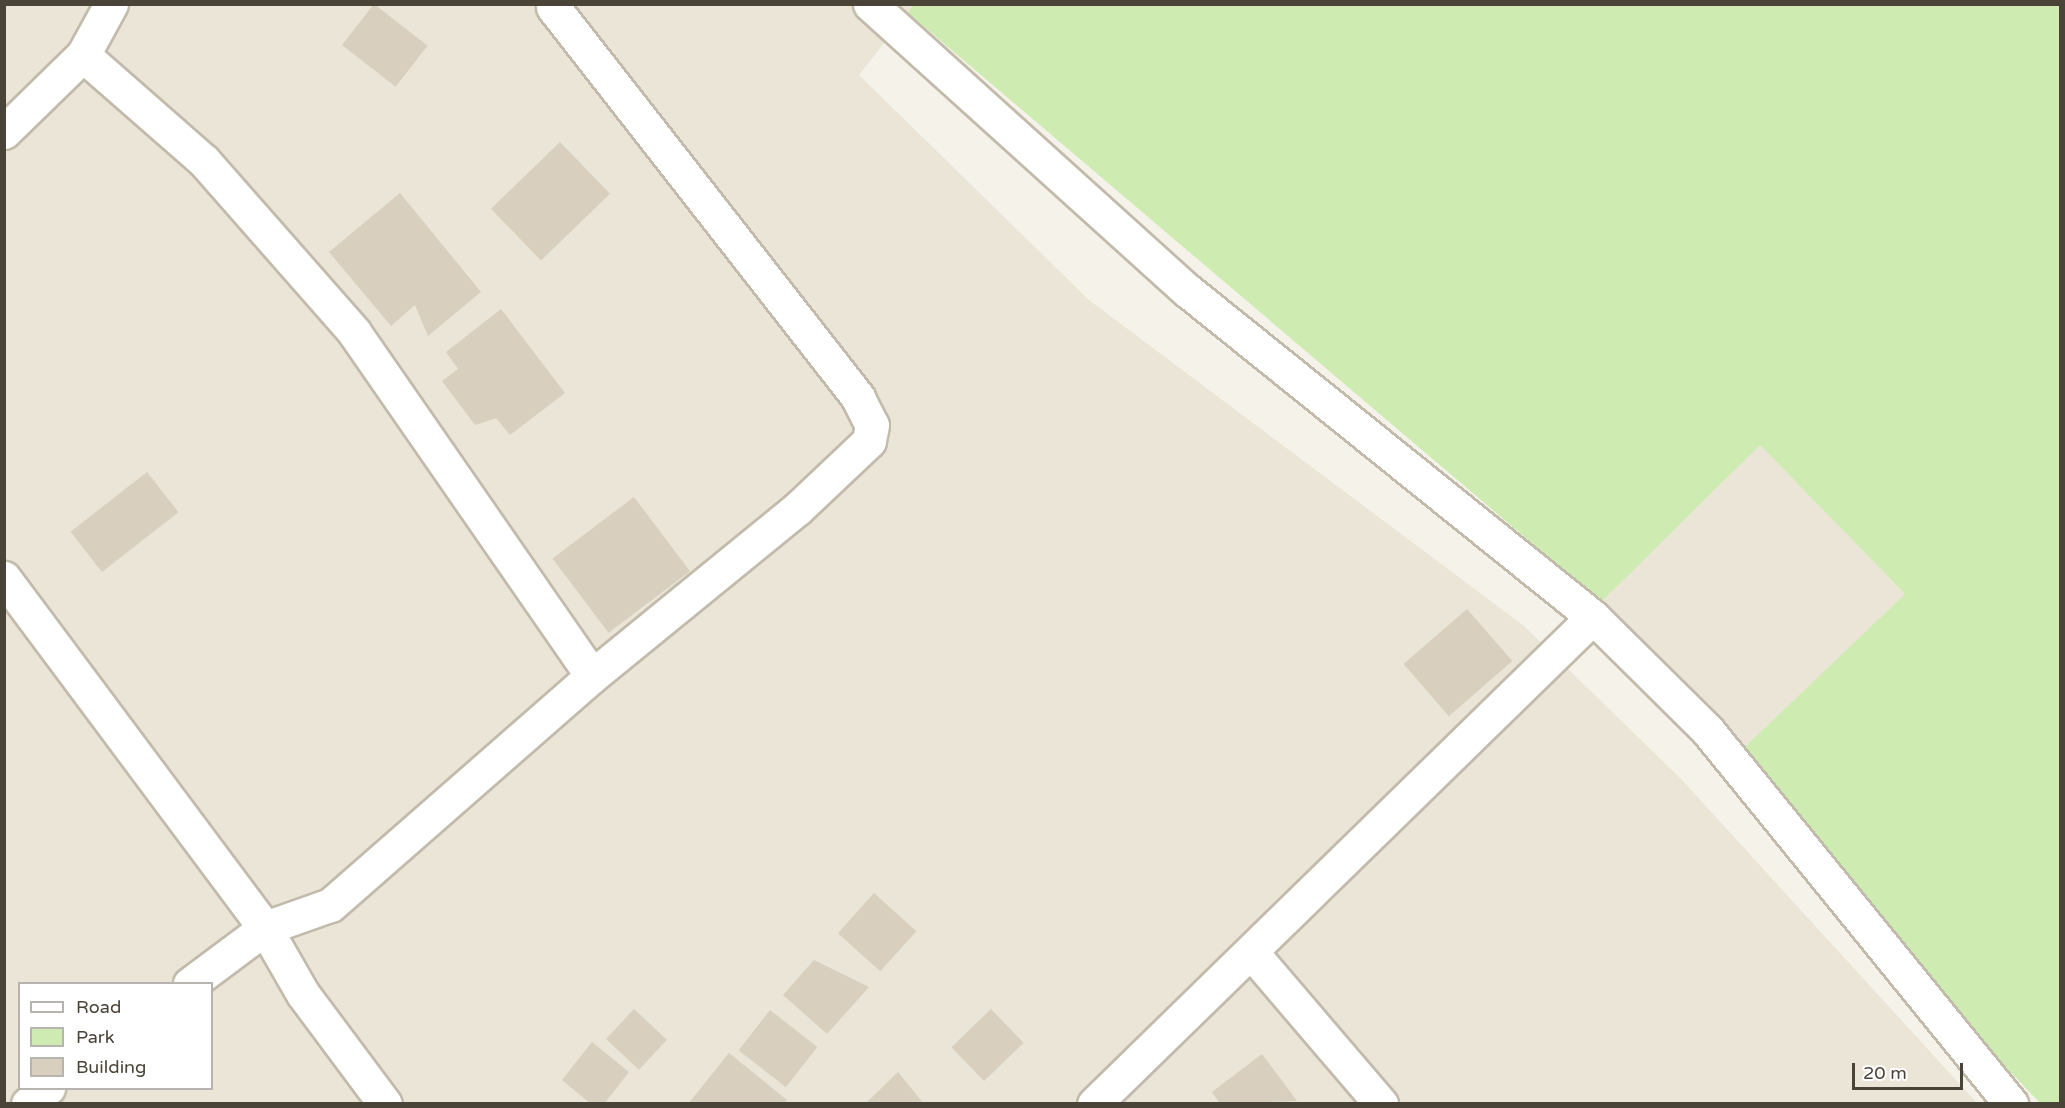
<!DOCTYPE html>
<html>
<head>
<meta charset="utf-8">
<style>
	body { margin:0 }
	#map { position:relative; width:2065px; height:1108px; overflow:hidden; background:#f5f2e9; font-family:"Varela Round",sans-serif }
	div>[style] { position:absolute }
	[style*='--x'] { left:calc(var(--x)*1px); top:calc(var(--y)*1px); width:calc(var(--w)*1px); rotate:calc(var(--a)*1deg) }
	.residential>* { inset:0; background:#eae5d7; transform-origin:0 0 }
	.green>* { inset:0; background:#ceebb1 }
	.building>* { inset:0; background:#d8cfbe; transform-origin:0 0 }
	.roads { filter:drop-shadow(2px 0 #c2bbab) drop-shadow(-2px 0 #c2bbab) drop-shadow(0 2px #c2bbab) drop-shadow(0 -2px #c2bbab) }
	.minor>* { height:33px; margin:-16.5px; padding:0 16.5px; transform-origin:16.5px; border-radius:16.5px; background:#fff }
	span { translate:-50% -50%; white-space:nowrap; text-align:center; line-height:1.15; -webkit-text-stroke:6px #fff; paint-order:stroke }
	.frame { position:absolute; inset:0; border:6px solid #4a4337; pointer-events:none }
	.legend { position:absolute; left:18px; top:982px; width:195px; height:108px; box-sizing:border-box; background:#fff; border:2px solid #b7b4af; margin:0; padding:8px 10px; list-style:none; font-size:18px; color:#4a4337 }
	.legend li { display:flex; align-items:center; gap:12px; height:30px }
	.legend b { width:30px; border:2px solid #b7b4af }
	.scale { position:absolute; left:1852px; top:1063px; width:111px; height:27px; box-sizing:border-box; border:3px solid #4a4337; border-top:0; padding-left:8px; font-size:18px; line-height:21px; white-space:nowrap; color:#4a4337; -webkit-text-stroke:4px #fff; paint-order:stroke }
</style>
</head>
<body>
<div id="map">
	<div class="residential">
		<i style="clip-path:polygon(evenodd,5px 4px,914px 5px,859px 75px,1089px 300px,1524px 626px,1681px 779px,1977px 1103px,5px 1104px,5px 4px,20px 984px,212px 984px,212px 1088px,20px 1088px,20px 984px)"></i>
		<i style="left:1760px;top:444px;width:209px;height:224px;rotate:46deg"></i>
	</div>
	<div class="green">
		<i style="clip-path:polygon(914px 4px,2060px 5px,2060px 1103px,2040px 1103px,1986px 1046px,1743px 749px,1905px 594px,1760px 445px,1601px 602px,908px 13px)"></i>
	</div>
	<div class="building">
		<i style="left:374px;top:4px;width:68px;height:52px;rotate:38deg"></i>
		<i style="left:560px;top:142px;width:72px;height:96px;rotate:46deg"></i>
		<i style="clip-path:polygon(400px 193px,481px 292px,428px 336px,415px 305px,391px 326px,329px 252px)"></i>
		<i style="clip-path:polygon(501px 309px,565px 393px,510px 435px,496px 418px,475px 425px,442px 381px,458px 369px,446px 352px)"></i>
		<i style="left:147px;top:472px;width:51px;height:97px;rotate:52deg"></i>
		<i style="left:634px;top:497px;width:93px;height:102px;rotate:53deg"></i>
		<i style="left:1467px;top:609px;width:69px;height:84px;rotate:49deg"></i>
		<i style="left:874px;top:893px;width:57px;height:54px;rotate:42deg"></i>
		<i style="clip-path:polygon(814px 960px,869px 987px,827px 1034px,783px 995px)"></i>
		<i style="left:634px;top:1009px;width:45px;height:41px;rotate:43deg"></i>
		<i style="left:991px;top:1009px;width:47px;height:55px;rotate:46deg"></i>
		<i style="left:770px;top:1010px;width:60px;height:51px;rotate:38deg"></i>
		<i style="clip-path:polygon(592px 1042px,629px 1072px,604px 1104px,591px 1104px,562px 1080px)"></i>
		<i style="clip-path:polygon(729px 1053px,787px 1100px,784px 1104px,688px 1104px)"></i>
		<i style="clip-path:polygon(1262px 1054px,1297px 1101px,1220px 1104px,1212px 1092px)"></i>
		<i style="clip-path:polygon(898px 1072px,924px 1104px,865px 1104px)"></i>
	</div>
	<div class="roads">
		<div class="minor">
			<i style="--x:870;--y:4;--w:428;--a:42.1"></i>
			<i style="--x:1188;--y:291;--w:520;--a:38.83"></i>
			<i style="--x:1593;--y:617;--w:162;--a:44.7"></i>
			<i style="--x:1708;--y:731;--w:481;--a:50.9"></i>
			<i style="--x:553;--y:7;--w:496;--a:52"></i>
			<i style="--x:858;--y:398;--w:30;--a:63"></i>
			<i style="--x:872;--y:425;--w:16;--a:101"></i>
			<i style="--x:869;--y:441;--w:99;--a:136.6"></i>
			<i style="--x:797;--y:509;--w:264;--a:140.8"></i>
			<i style="--x:83;--y:55;--w:161;--a:41.2"></i>
			<i style="--x:204;--y:161;--w:227;--a:48.7"></i>
			<i style="--x:354;--y:332;--w:418;--a:55.3"></i>
			<i style="--x:592;--y:676;--w:348;--a:138.8"></i>
			<i style="--x:330;--y:905;--w:69;--a:160.5"></i>
			<i style="--x:265;--y:928;--w:94;--a:143.3"></i>
			<i style="--x:4;--y:132;--w:110;--a:-44.3"></i>
			<i style="--x:83;--y:55;--w:58;--a:-61.2"></i>
			<i style="--x:4;--y:578;--w:437;--a:53.3"></i>
			<i style="--x:265;--y:928;--w:76;--a:60.1"></i>
			<i style="--x:303;--y:994;--w:137;--a:53.3"></i>
			<i style="--x:1252;--y:953;--w:199;--a:49.5"></i>
			<i style="--x:28;--y:1104;--w:26;--a:-39"></i>
			<i style="--x:1094;--y:1104;--w:697;--a:-44.3"></i>
		</div>
	</div>
	<div class="frame"></div>
	<ul class="legend">
	<li><b style="height:8px;background:#fff"></b>Road</li>
	<li><b style="height:16px;background:#ceebb1"></b>Park</li>
	<li><b style="height:16px;background:#d8cfbe"></b>Building</li>
	</ul>
	<div class="scale">20 m</div>
</div>
</body>
</html>
